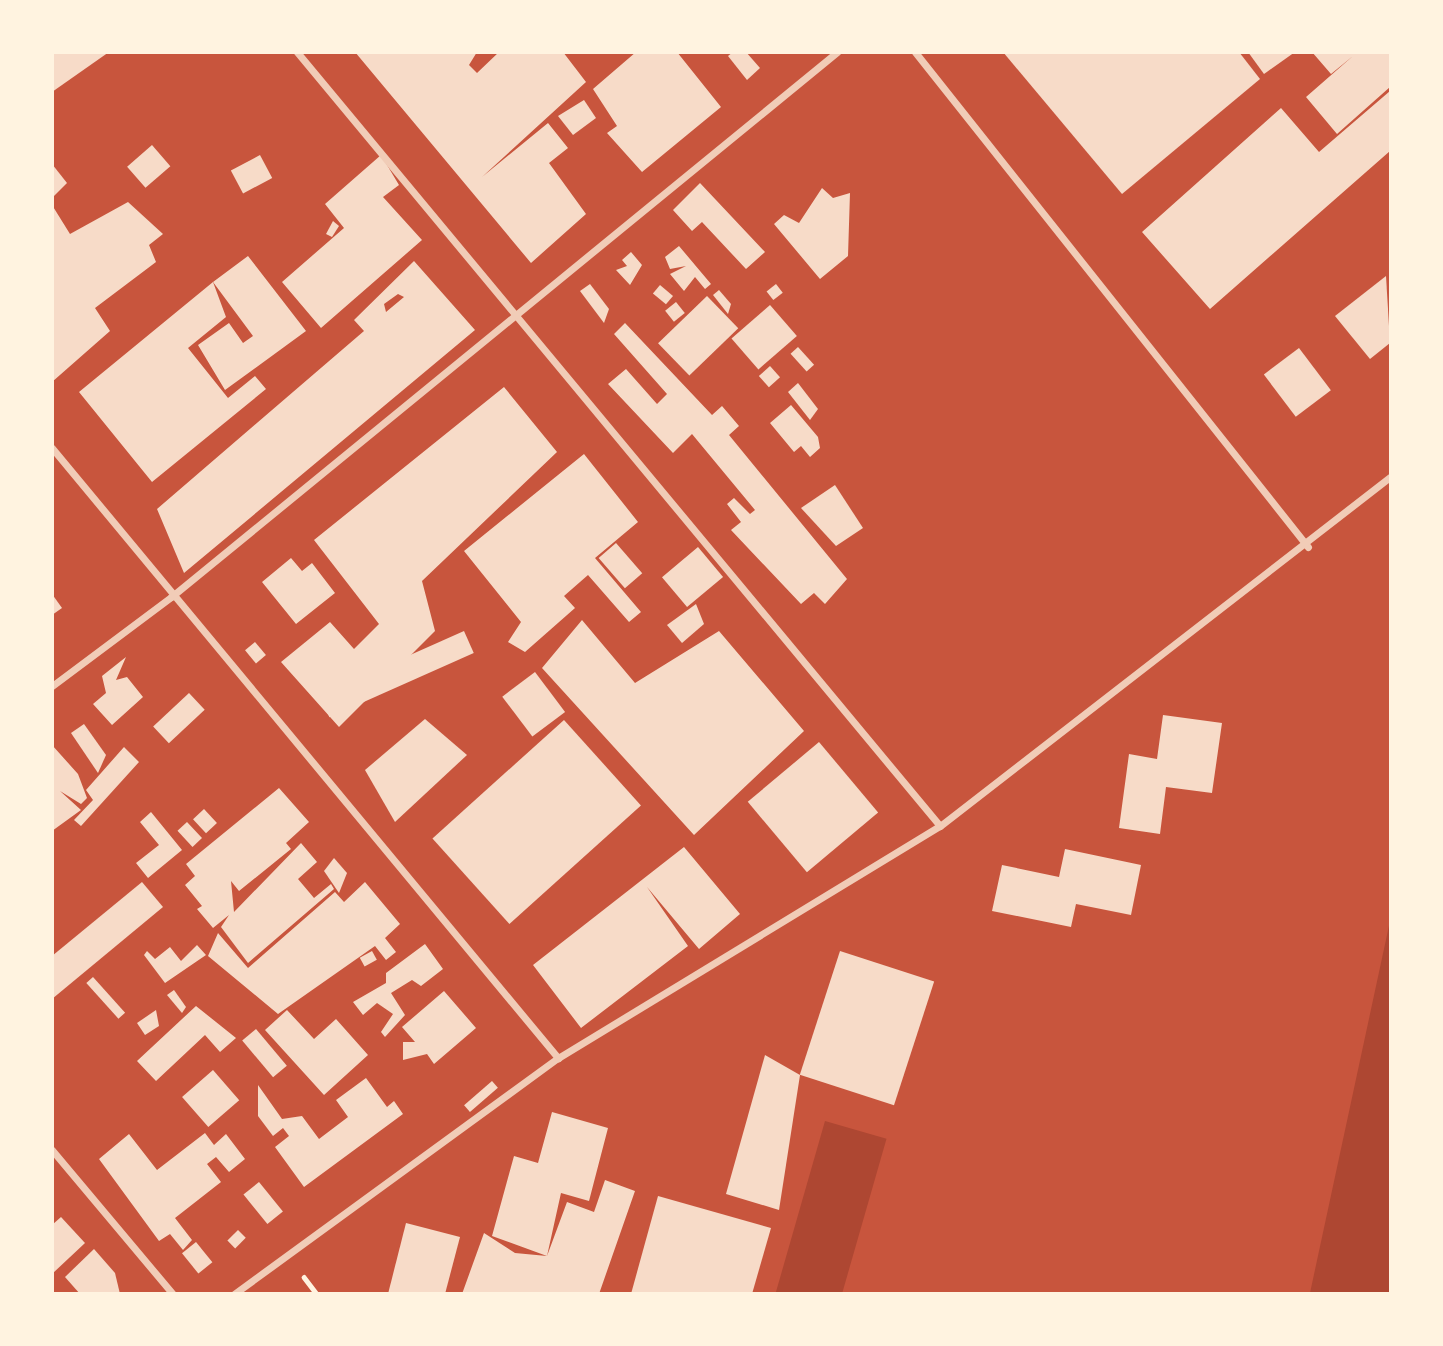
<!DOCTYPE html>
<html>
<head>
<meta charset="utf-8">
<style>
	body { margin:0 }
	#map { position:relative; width:1443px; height:1346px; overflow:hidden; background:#c8553d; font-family:"PT Sans",sans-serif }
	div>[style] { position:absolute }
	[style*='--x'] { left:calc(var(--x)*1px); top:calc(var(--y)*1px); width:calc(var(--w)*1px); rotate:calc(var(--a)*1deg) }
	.green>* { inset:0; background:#ae4732; transform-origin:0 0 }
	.building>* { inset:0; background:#f7dbc8; transform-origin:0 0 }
	.path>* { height:4.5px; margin:-2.25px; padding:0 2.25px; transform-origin:2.25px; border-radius:2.25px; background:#fff3e0 }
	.minor>* { height:7px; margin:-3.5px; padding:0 3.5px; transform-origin:3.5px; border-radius:3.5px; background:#f1ccb7 }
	span { translate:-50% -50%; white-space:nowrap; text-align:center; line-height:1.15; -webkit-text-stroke:6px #fff3e0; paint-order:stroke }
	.frame { position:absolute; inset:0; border:54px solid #fff3e0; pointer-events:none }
</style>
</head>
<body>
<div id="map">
	<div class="green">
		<i style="clip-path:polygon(1390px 921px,1390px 1293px,1310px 1293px)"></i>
		<i style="left:825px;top:1121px;width:64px;height:179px;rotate:16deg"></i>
	</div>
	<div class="building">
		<i style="clip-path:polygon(52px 52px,109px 52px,52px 92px)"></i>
		<i style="clip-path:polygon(355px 52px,477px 52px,469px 65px,477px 73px,499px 52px,563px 52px,586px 82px,482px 177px,548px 123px,568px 148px,549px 163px,586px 214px,531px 263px)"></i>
		<i style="clip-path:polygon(636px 52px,677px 52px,721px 107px,642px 172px,607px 133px,617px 126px,593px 89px)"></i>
		<i style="clip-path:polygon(733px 52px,746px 52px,760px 68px,747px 80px,728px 56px)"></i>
		<i style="clip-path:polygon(1003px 52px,1239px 52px,1260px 79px,1122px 194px)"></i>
		<i style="clip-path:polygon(1248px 52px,1295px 52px,1264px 74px)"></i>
		<i style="clip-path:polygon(1312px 52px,1390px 52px,1390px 87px,1337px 134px,1306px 97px,1353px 56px,1331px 74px)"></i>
		<i style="clip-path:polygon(1390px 91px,1390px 151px,1210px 309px,1142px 232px,1281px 108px,1319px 152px)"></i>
		<i style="clip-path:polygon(584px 100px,596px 118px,573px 135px,558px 116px)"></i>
		<i style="left:152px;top:145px;width:28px;height:33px;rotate:49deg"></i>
		<i style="left:260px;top:155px;width:26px;height:33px;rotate:62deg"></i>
		<i style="clip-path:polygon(381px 155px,399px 185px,383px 197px,422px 240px,321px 328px,282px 282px,344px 228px,325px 204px)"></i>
		<i style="clip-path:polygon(52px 164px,67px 183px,52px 198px)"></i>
		<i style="clip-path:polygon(700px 183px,765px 252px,746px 269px,702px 222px,692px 231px,673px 210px)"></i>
		<i style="clip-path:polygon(822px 188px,833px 198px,850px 193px,848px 256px,820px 279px,774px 224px,784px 215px,799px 223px)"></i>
		<i style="clip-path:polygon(128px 202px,163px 234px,149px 245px,156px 262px,95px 308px,110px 331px,52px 382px,52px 205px,70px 234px)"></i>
		<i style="clip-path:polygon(333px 221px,339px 226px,332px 237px,326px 234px)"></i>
		<i style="clip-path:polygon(679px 246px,711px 284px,705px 289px,695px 277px,684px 291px,670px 274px,686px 266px,670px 269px,665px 257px)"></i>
		<i style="clip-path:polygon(631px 252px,642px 265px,630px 285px,616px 270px,627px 266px,622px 260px)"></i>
		<i style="clip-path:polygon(248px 256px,306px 331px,225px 390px,198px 345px,229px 323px,243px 343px,253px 336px,213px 282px)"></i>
		<i style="clip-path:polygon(evenodd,414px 261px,475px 330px,184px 573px,157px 509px,364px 331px,354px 320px,414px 261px,398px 294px,404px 297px,386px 312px,384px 304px,398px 294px)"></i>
		<i style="clip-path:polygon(1386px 276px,1390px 343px,1370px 359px,1335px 316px)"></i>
		<i style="clip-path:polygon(213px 282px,226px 317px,188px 348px,228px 398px,255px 376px,266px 389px,152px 482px,79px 392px)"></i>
		<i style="clip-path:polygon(590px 284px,609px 309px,604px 323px,580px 291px)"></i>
		<i style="left:776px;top:284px;width:11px;height:12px;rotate:52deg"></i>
		<i style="left:660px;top:285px;width:17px;height:11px;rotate:40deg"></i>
		<i style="clip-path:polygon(719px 290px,731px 304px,728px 314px,713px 295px)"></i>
		<i style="left:707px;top:296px;width:45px;height:68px;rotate:46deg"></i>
		<i style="left:676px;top:302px;width:14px;height:14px;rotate:51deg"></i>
		<i style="left:770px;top:305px;width:41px;height:51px;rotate:49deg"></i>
		<i style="clip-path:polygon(625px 323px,712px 415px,722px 406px,739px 426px,729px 435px,847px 579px,825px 604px,814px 593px,801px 604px,731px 530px,741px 522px,727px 504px,734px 498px,750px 514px,755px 510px,692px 434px,673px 453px,608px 384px,626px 369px,657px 404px,667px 394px,614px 334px)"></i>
		<i style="left:798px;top:347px;width:24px;height:10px;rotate:48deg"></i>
		<i style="left:1299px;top:348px;width:53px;height:44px;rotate:53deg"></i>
		<i style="left:770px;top:366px;width:15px;height:15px;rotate:48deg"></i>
		<i style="clip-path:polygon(798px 383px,818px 409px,810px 420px,788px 392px)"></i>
		<i style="clip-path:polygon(504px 387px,557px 452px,422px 581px,435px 631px,339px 727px,281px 662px,330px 622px,354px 649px,379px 624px,314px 540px)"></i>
		<i style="clip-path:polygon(791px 405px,818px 437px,820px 448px,810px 457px,801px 446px,794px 452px,770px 423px)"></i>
		<i style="clip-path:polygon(584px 454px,638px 522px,595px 558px,641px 612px,629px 622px,588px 575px,564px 596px,575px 608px,525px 652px,508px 642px,521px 622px,464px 551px)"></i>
		<i style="clip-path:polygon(835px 485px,863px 528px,836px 546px,801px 508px)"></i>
		<i style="left:616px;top:543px;width:40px;height:23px;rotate:49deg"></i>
		<i style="left:698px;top:547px;width:39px;height:47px;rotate:50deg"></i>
		<i style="clip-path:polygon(291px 558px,302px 571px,312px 563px,335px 593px,296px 624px,262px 582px)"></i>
		<i style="clip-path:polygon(52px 594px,62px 608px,52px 615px)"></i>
		<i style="clip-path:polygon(696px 604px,704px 624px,682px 643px,667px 625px)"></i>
		<i style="clip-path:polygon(582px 620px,635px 683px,719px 631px,804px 731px,694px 835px,542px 668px)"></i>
		<i style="left:464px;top:631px;width:24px;height:158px;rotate:66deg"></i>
		<i style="left:255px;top:642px;width:17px;height:13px;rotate:50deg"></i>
		<i style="clip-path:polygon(126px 657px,116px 680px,127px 677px,143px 697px,112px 725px,93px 704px,106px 693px,102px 676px)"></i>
		<i style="left:535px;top:672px;width:50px;height:41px;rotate:53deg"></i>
		<i style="left:189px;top:693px;width:23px;height:49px;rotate:47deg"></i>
		<i style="clip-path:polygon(1163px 715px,1222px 723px,1212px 793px,1166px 787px,1160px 834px,1119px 828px,1129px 754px,1157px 759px)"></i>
		<i style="clip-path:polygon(425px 719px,467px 755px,395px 822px,365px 770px)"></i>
		<i style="left:564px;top:720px;width:115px;height:177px;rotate:48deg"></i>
		<i style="clip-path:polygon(84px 724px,106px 755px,98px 773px,71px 733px)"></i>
		<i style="left:819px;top:742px;width:92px;height:93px;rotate:50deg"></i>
		<i style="clip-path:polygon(52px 745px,78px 774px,87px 798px,81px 804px,60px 791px,81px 810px,52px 831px)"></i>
		<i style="clip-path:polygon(124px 747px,139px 762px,81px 826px,74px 820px,93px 800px,86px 790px)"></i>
		<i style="clip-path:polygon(279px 788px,309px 822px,286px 843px,291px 849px,239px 891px,231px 881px,234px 912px,301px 843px,317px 862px,298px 879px,314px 898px,331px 884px,334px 889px,248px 963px,221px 927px,229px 915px,213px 928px,197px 909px,202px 906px,185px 885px,195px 876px,186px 864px)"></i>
		<i style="left:204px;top:809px;width:19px;height:15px;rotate:47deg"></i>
		<i style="clip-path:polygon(151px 812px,182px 850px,148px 878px,136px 863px,159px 845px,140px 822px)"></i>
		<i style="left:187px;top:822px;width:22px;height:13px;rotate:47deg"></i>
		<i style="clip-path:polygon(684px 847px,740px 914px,699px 949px,647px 887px,688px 946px,581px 1028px,533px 965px)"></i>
		<i style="clip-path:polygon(1065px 849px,1141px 865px,1131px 915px,1076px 904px,1071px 927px,992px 911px,1002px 865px,1059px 877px)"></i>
		<i style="clip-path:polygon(334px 858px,347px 873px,339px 893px,324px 871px)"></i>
		<i style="clip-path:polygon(142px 882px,163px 907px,52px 999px,52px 956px)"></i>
		<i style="clip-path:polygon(365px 882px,400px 924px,385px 938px,396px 952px,386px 960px,375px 946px,278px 1014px,208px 956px,218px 933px,248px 968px,335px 892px,344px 902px)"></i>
		<i style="clip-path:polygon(425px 944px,443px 969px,421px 986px,412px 980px,391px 993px,405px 1015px,385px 1037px,381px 1032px,393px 1014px,377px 1003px,363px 1015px,353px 1002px,386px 983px,386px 973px)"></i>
		<i style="clip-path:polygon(197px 945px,206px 955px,165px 983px,144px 955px,147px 951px,155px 959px,170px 947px,181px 961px)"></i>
		<i style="left:372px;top:951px;width:10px;height:14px;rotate:61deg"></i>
		<i style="left:840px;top:951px;width:99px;height:130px;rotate:18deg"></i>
		<i style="left:93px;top:977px;width:48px;height:9px;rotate:48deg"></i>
		<i style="clip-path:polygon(174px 990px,186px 1007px,182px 1013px,167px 995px)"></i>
		<i style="clip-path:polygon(444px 991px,476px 1028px,434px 1064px,427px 1054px,403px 1060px,403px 1042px,415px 1042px,402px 1027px)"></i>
		<i style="clip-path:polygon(196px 1006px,236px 1038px,220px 1052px,205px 1035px,156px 1081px,137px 1061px)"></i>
		<i style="clip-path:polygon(156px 1010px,159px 1026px,145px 1035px,137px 1023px)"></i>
		<i style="clip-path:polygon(287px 1010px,314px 1039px,336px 1019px,368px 1055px,324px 1095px,265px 1030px)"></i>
		<i style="left:256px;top:1029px;width:48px;height:18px;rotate:50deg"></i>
		<i style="clip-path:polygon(765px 1055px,800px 1075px,779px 1210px,726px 1194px)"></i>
		<i style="left:213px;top:1070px;width:40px;height:41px;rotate:49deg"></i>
		<i style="clip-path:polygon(366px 1078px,387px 1107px,394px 1101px,403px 1114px,304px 1187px,275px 1147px,289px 1136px,283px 1128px,273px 1136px,258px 1116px,258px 1085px,282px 1119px,302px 1116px,319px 1139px,348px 1117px,336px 1100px)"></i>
		<i style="left:492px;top:1081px;width:9px;height:37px;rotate:49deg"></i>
		<i style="clip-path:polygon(552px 1112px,608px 1128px,589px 1201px,561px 1193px,547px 1256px,567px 1202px,594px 1212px,605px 1180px,635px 1191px,599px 1294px,462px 1294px,484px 1233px,515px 1253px,547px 1256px,492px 1236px,514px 1156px,538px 1163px)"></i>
		<i style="clip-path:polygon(205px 1133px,214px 1145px,226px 1134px,245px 1159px,229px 1172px,216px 1157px,207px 1164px,221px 1182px,175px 1218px,192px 1240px,183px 1250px,170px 1234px,159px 1241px,99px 1159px,129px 1134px,157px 1170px)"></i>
		<i style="left:259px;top:1182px;width:38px;height:20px;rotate:51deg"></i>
		<i style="clip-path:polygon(658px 1196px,771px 1228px,752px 1294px,631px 1294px)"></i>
		<i style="clip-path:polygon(61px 1217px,85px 1243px,52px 1274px,52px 1225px)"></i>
		<i style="clip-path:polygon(406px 1223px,460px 1237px,445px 1294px,388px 1294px)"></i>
		<i style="left:238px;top:1230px;width:11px;height:15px;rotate:45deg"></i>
		<i style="left:196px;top:1242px;width:26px;height:18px;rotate:51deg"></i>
		<i style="clip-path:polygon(94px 1249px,115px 1273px,120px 1294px,80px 1294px,65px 1277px)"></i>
	</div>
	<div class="path">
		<i style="--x:304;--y:1277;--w:21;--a:53"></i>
	</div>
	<div class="minor">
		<i style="--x:297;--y:52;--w:1006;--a:50.28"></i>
		<i style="--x:915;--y:52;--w:632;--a:51.55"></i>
		<i style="--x:52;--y:448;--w:793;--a:50.32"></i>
		<i style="--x:52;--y:686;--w:149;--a:-36.8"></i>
		<i style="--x:171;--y:597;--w:861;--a:-39.29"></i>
		<i style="--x:52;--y:1150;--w:188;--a:50"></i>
		<i style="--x:234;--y:1294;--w:401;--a:-36.1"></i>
		<i style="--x:558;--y:1058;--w:447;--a:-31.3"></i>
		<i style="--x:940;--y:826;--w:569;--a:-37.8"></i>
	</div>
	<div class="frame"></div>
</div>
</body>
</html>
